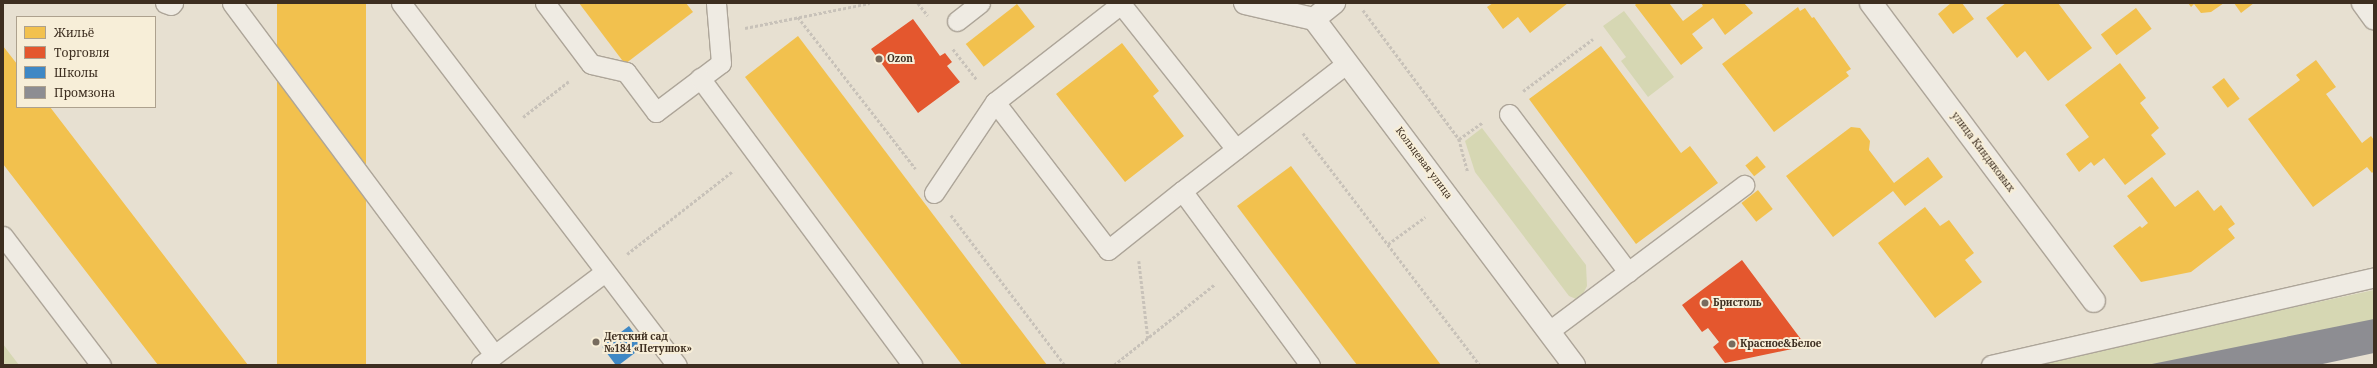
<!DOCTYPE html>
<html>
<head>
<meta charset="utf-8">
<style>
	body { margin:0 }
	#map { position:relative; width:2377px; height:368px; overflow:hidden; background:#e7e0d1; font-family:"Noto Serif",serif }
	div>[style] { position:absolute }
	[style*='--x'] { left:calc(var(--x)*1px); top:calc(var(--y)*1px); width:calc(var(--w)*1px); rotate:calc(var(--a)*1deg) }
	.green>* { inset:0; background:#d6d7b3 }
	.homes>* { inset:0; background:#f2c14e; transform-origin:0 0 }
	.shops>* { inset:0; background:#e4572e }
	.schools>* { inset:0; background:#3f88c5; transform-origin:0 0 }
	.industry>* { inset:0; background:#8d8d92 }
	.path>* { height:2.5px; margin-top:-1.25px; transform-origin:0; background:repeating-linear-gradient(90deg,#c8c2b9 0 3px,transparent 0 5px) }
	.roads { filter:drop-shadow(1px 0 #ada599) drop-shadow(-1px 0 #ada599) drop-shadow(0 1px #ada599) drop-shadow(0 -1px #ada599) }
	.service>* { height:19px; margin:-9.5px; padding:0 9.5px; transform-origin:9.5px; border-radius:9.5px; background:#efebe3 }
	.minor>* { height:22px; margin:-11px; padding:0 11px; transform-origin:11px; border-radius:11px; background:#efebe3 }
	.tertiary>* { height:22px; margin:-11px; padding:0 11px; transform-origin:11px; border-radius:11px; background:#efebe3 }
	.dots>* { width:11px; height:11px; translate:-50% -50%; box-sizing:border-box; border:2px solid #f7eed8; border-radius:50% }
	span { translate:-50% -50%; white-space:nowrap; text-align:center; line-height:1.15; -webkit-text-stroke:4px #f7eed8; paint-order:stroke }
	.poi-label { font-size:10px; color:#3d2e20; font-weight:700 }
	.left { translate:0 -50%; text-align:left }
	.street-label { font-size:10px; color:#3d2e20 }
	.frame { position:absolute; inset:0; border:4px solid #3d2e20; pointer-events:none }
	.legend { position:absolute; left:16px; top:16px; width:140px; height:92px; box-sizing:border-box; background:#f7eed8; border:1px solid #ada18e; margin:0; padding:5px 7px; list-style:none; font-size:12px; color:#3d2e20 }
	.legend li { display:flex; align-items:center; gap:8px; height:20px }
	.legend b { width:20px; border:1px solid #ada18e }
</style>
</head>
<body>
<div id="map">
	<div class="green">
		<i style="clip-path:polygon(1624px 11px,1674px 77px,1648px 97px,1621px 61px,1626px 57px,1603px 26px)"></i>
		<i style="clip-path:polygon(1482px 128px,1586px 265px,1587px 286px,1583px 294px,1576px 299px,1569px 296px,1475px 172px,1465px 141px)"></i>
		<i style="clip-path:polygon(2374px 290px,2374px 340px,2260px 365px,2027px 365px)"></i>
		<i style="clip-path:polygon(3px 344px,19px 365px,3px 365px)"></i>
	</div>
	<div class="homes">
		<i style="left:277px;top:3px;width:89px;height:390px"></i>
		<i style="clip-path:polygon(579px 3px,686px 3px,693px 12px,625px 64px)"></i>
		<i style="clip-path:polygon(1493px 3px,1568px 3px,1530px 33px,1518px 17px,1503px 29px,1487px 7px)"></i>
		<i style="clip-path:polygon(1637px 3px,1669px 3px,1683px 21px,1703px 6px,1701px 3px,1744px 3px,1753px 13px,1725px 35px,1713px 18px,1692px 34px,1703px 48px,1681px 65px,1635px 5px)"></i>
		<i style="clip-path:polygon(1951px 3px,1962px 3px,1974px 19px,1953px 34px,1938px 14px)"></i>
		<i style="clip-path:polygon(2006px 3px,2058px 3px,2092px 48px,2048px 81px,2025px 51px,2017px 58px,1986px 18px)"></i>
		<i style="clip-path:polygon(2188px 3px,2224px 3px,2211px 12px,2201px 13px,2194px 4px,2191px 7px)"></i>
		<i style="clip-path:polygon(2234px 3px,2254px 3px,2241px 13px)"></i>
		<i style="left:1017px;top:4px;width:29px;height:65px;rotate:52deg"></i>
		<i style="clip-path:polygon(1798px 7px,1800px 11px,1805px 8px,1812px 18px,1814px 17px,1851px 69px,1846px 72px,1849px 76px,1774px 132px,1722px 64px)"></i>
		<i style="left:2136px;top:8px;width:26px;height:44px;rotate:53deg"></i>
		<i style="clip-path:polygon(798px 36px,1047px 365px,962px 365px,841px 205px,745px 77px)"></i>
		<i style="clip-path:polygon(1122px 43px,1159px 91px,1153px 96px,1184px 136px,1125px 182px,1056px 94px)"></i>
		<i style="clip-path:polygon(3px 46px,17px 64px,17px 107px,50px 107px,248px 365px,158px 365px,3px 164px)"></i>
		<i style="clip-path:polygon(1601px 46px,1681px 153px,1690px 146px,1718px 183px,1636px 244px,1529px 99px)"></i>
		<i style="clip-path:polygon(2316px 60px,2336px 87px,2326px 94px,2362px 143px,2371px 136px,2374px 140px,2374px 171px,2372px 173px,2367px 167px,2313px 207px,2248px 119px,2300px 80px,2296px 75px)"></i>
		<i style="clip-path:polygon(2120px 63px,2146px 98px,2140px 103px,2159px 128px,2151px 135px,2166px 154px,2125px 185px,2104px 158px,2094px 166px,2091px 162px,2079px 172px,2066px 154px,2089px 137px,2065px 105px)"></i>
		<i style="left:2224px;top:78px;width:26px;height:15px;rotate:53deg"></i>
		<i style="clip-path:polygon(1851px 127px,1860px 128px,1870px 141px,1869px 150px,1894px 183px,1928px 157px,1943px 177px,1905px 206px,1893px 191px,1833px 237px,1786px 176px)"></i>
		<i style="left:1757px;top:156px;width:14px;height:15px;rotate:51deg"></i>
		<i style="clip-path:polygon(1291px 166px,1441px 365px,1357px 365px,1270px 250px,1237px 206px)"></i>
		<i style="clip-path:polygon(2152px 177px,2175px 207px,2198px 190px,2214px 211px,2221px 205px,2235px 224px,2228px 229px,2235px 238px,2191px 272px,2141px 282px,2113px 246px,2140px 226px,2142px 228px,2148px 223px,2127px 196px)"></i>
		<i style="left:1758px;top:190px;width:24px;height:21px;rotate:52deg"></i>
		<i style="clip-path:polygon(1925px 207px,1940px 226px,1949px 220px,1974px 253px,1965px 260px,1982px 282px,1935px 318px,1878px 243px)"></i>
	</div>
	<div class="shops">
		<i style="clip-path:polygon(913px 19px,940px 56px,945px 53px,952px 62px,947px 66px,960px 82px,918px 113px,871px 49px)"></i>
		<i style="clip-path:polygon(1742px 260px,1806px 346px,1725px 363px,1713px 347px,1719px 342px,1708px 328px,1702px 332px,1682px 305px)"></i>
	</div>
	<div class="schools">
		<i style="left:629px;top:326px;width:25px;height:34px;rotate:53deg"></i>
	</div>
	<div class="industry">
		<i style="clip-path:polygon(2374px 319px,2374px 353px,2318px 365px,2147px 365px)"></i>
	</div>
	<div class="path">
		<i style="--x:918;--y:3;--w:16;--a:52"></i>
		<i style="--x:1363;--y:10;--w:161;--a:53.3"></i>
		<i style="--x:1459;--y:139;--w:34;--a:75"></i>
		<i style="--x:798;--y:17;--w:192;--a:52.2"></i>
		<i style="--x:745;--y:28;--w:127;--a:-11.3"></i>
		<i style="--x:953;--y:49;--w:39;--a:52"></i>
		<i style="--x:1523;--y:91;--w:87;--a:-36.6"></i>
		<i style="--x:523;--y:117;--w:58;--a:-38"></i>
		<i style="--x:1303;--y:133;--w:292;--a:52.7"></i>
		<i style="--x:1459;--y:139;--w:29;--a:-35"></i>
		<i style="--x:951;--y:215;--w:188;--a:52.8"></i>
		<i style="--x:1388;--y:244;--w:46;--a:-36.1"></i>
		<i style="--x:627;--y:254;--w:135;--a:-38.1"></i>
		<i style="--x:1139;--y:261;--w:78;--a:83.3"></i>
		<i style="--x:1114;--y:365;--w:129;--a:-38.7"></i>
	</div>
	<div class="roads">
		<div class="service">
			<i style="--x:165;--y:3;--w:6;--a:18"></i>
			<i style="--x:171;--y:5;--w:3;--a:-45"></i>
			<i style="--x:232;--y:3;--w:439;--a:53.3"></i>
			<i style="--x:401;--y:3;--w:455;--a:52.7"></i>
			<i style="--x:545;--y:3;--w:76;--a:53"></i>
			<i style="--x:591;--y:64;--w:36;--a:13"></i>
			<i style="--x:626;--y:72;--w:50;--a:53.1"></i>
			<i style="--x:656;--y:112;--w:81;--a:-37"></i>
			<i style="--x:721;--y:63;--w:60;--a:-94.8"></i>
			<i style="--x:957;--y:21;--w:29;--a:-38"></i>
			<i style="--x:700;--y:78;--w:357;--a:53.5"></i>
			<i style="--x:995;--y:102;--w:186;--a:52.6"></i>
			<i style="--x:1108;--y:250;--w:95;--a:-38.6"></i>
			<i style="--x:1509;--y:114;--w:198;--a:53"></i>
			<i style="--x:934;--y:193;--w:110;--a:-56.2"></i>
			<i style="--x:995;--y:102;--w:160;--a:-37.9"></i>
			<i style="--x:1121;--y:4;--w:185;--a:51.6"></i>
			<i style="--x:3;--y:236;--w:162;--a:52.8"></i>
			<i style="--x:1549;--y:331;--w:244;--a:-36.8"></i>
			<i style="--x:481;--y:365;--w:155;--a:-36.9"></i>
			<i style="--x:1310;--y:365;--w:216;--a:-126.3"></i>
			<i style="--x:1182;--y:191;--w:209;--a:-37.8"></i>
			<i style="--x:1991;--y:365;--w:393;--a:-12.9"></i>
		</div>
		<div class="minor">
			<i style="--x:1871;--y:3;--w:372;--a:53.2"></i>
			<i style="--x:2363;--y:3;--w:19;--a:54"></i>
			<i style="--x:1314;--y:19;--w:26;--a:-39"></i>
		</div>
		<div class="tertiary">
			<i style="--x:1245;--y:3;--w:71;--a:13.1"></i>
			<i style="--x:1314;--y:19;--w:433;--a:53.1"></i>
		</div>
	</div>
	<div class="dots">
		<i style="left:879px;top:59px;background:#786c5e"></i>
		<i style="left:1705px;top:303px;background:#786c5e"></i>
		<i style="left:596px;top:342px;background:#786c5e"></i>
		<i style="left:1732px;top:344px;background:#786c5e"></i>
	</div>
	<div class="poi-label">
		<span class="left" style="left:887px;top:59px">Ozon</span>
		<span class="left" style="left:1713px;top:303px">Бристоль</span>
		<span class="left" style="left:604px;top:342px">Детский сад<br>№184 «Петушок»</span>
		<span class="left" style="left:1740px;top:344px">Красное&amp;Белое</span>
	</div>
	<div class="street-label">
		<span style="left:1983px;top:152px;rotate:53deg">улица Киндяковых</span>
		<span style="left:1424px;top:163px;rotate:53deg">Кольцевая улица</span>
	</div>
	<div class="frame"></div>
	<ul class="legend">
	<li><b style="height:11px;background:#f2c14e"></b>Жильё</li>
	<li><b style="height:11px;background:#e4572e"></b>Торговля</li>
	<li><b style="height:11px;background:#3f88c5"></b>Школы</li>
	<li><b style="height:11px;background:#8d8d92"></b>Промзона</li>
	</ul>
</div>
</body>
</html>
